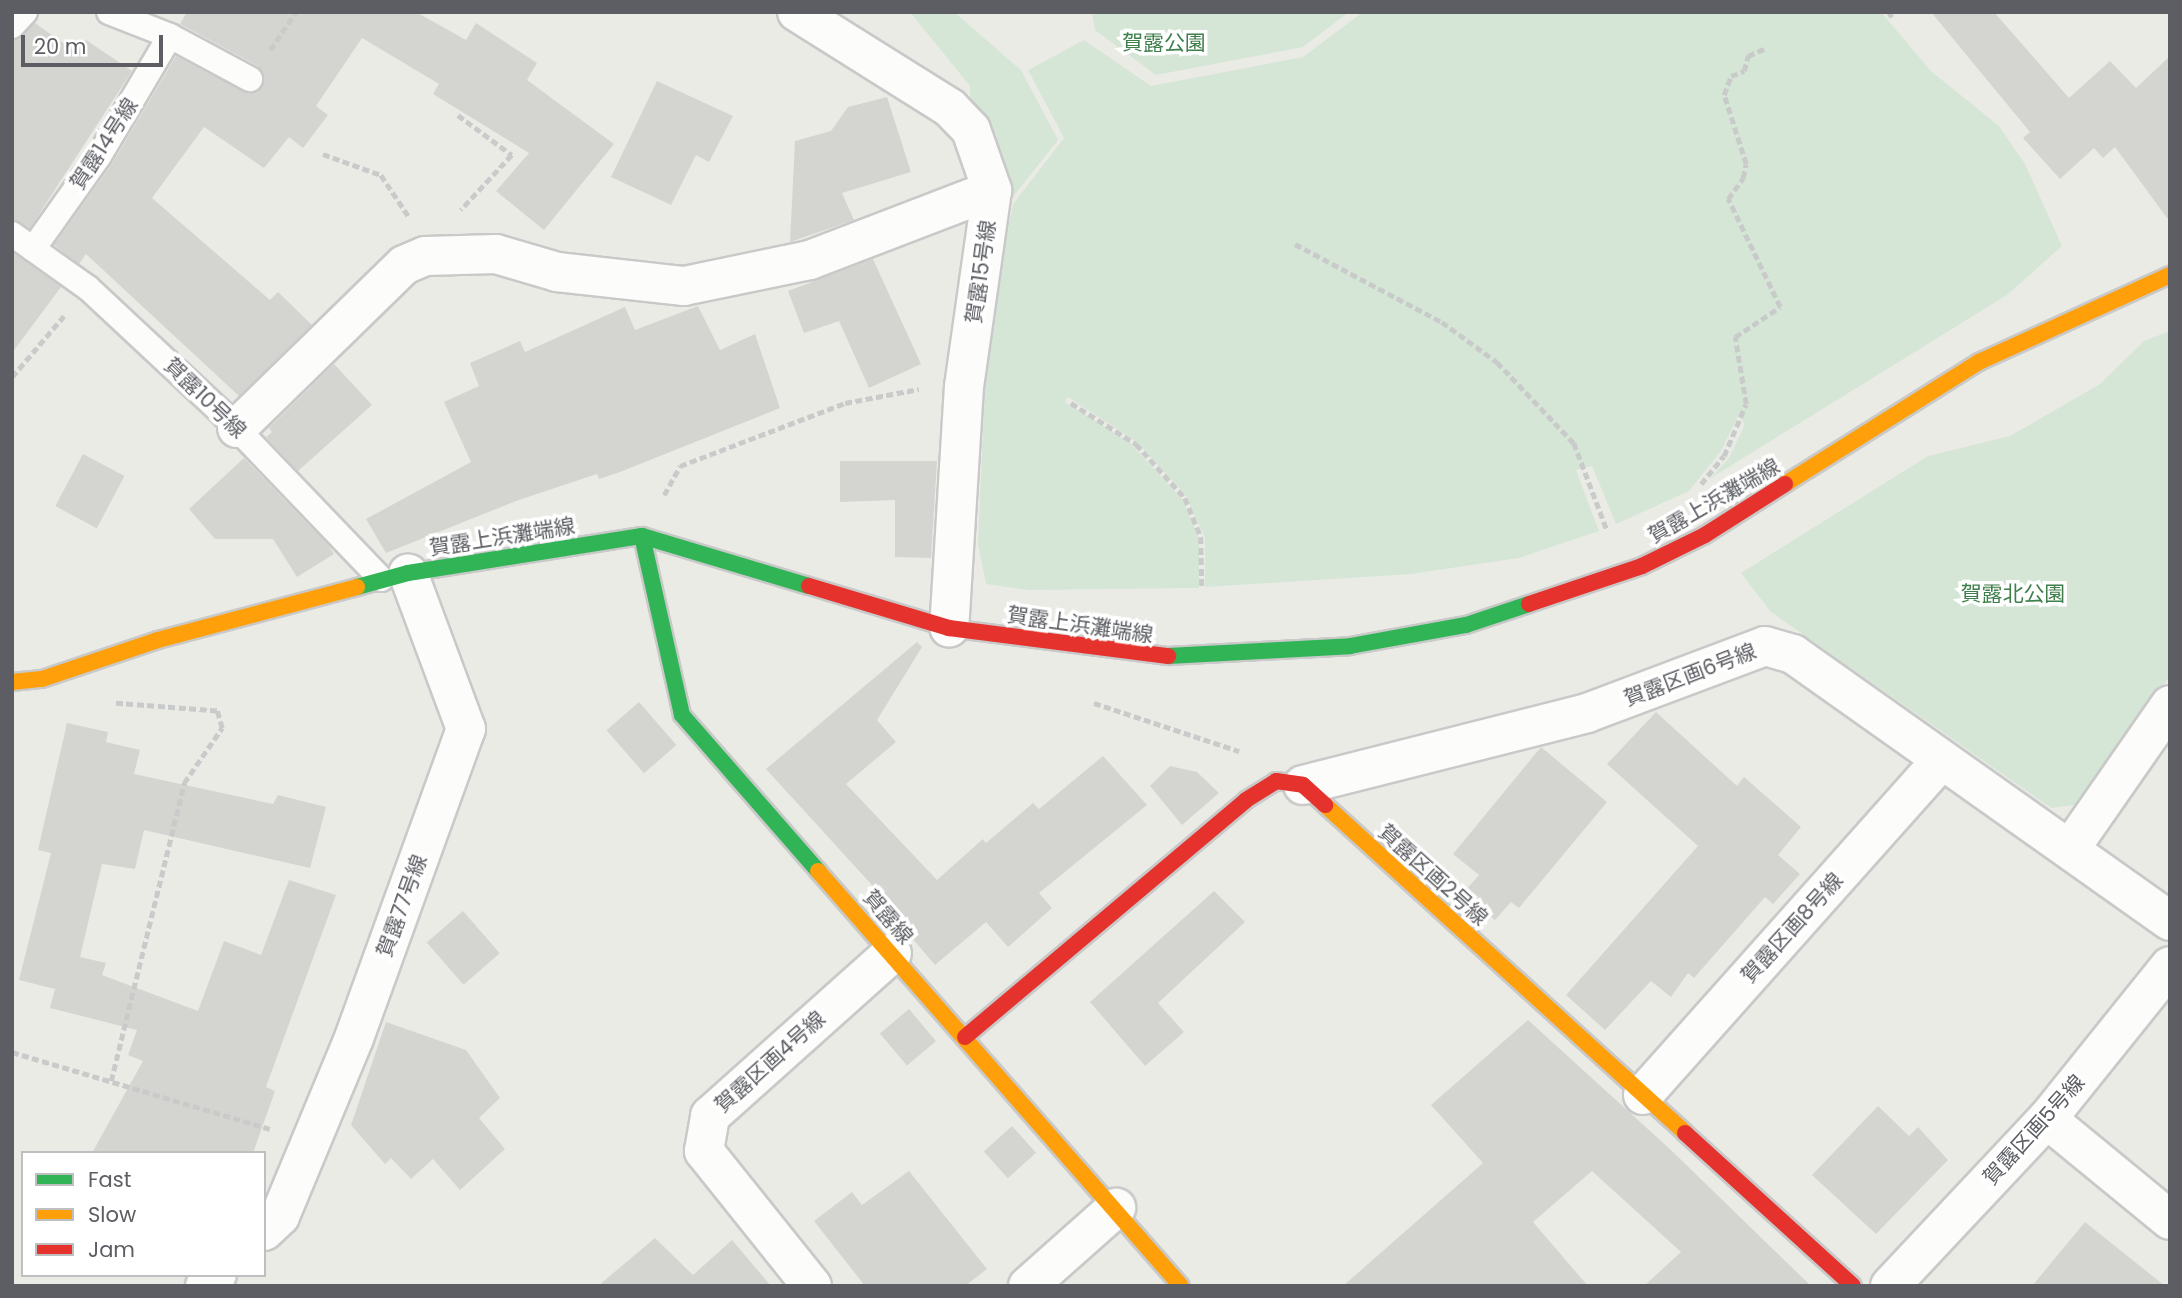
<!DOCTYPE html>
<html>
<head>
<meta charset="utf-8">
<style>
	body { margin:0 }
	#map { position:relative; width:2182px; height:1298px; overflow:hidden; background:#ebebe6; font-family:Poppins,"Noto Sans JP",sans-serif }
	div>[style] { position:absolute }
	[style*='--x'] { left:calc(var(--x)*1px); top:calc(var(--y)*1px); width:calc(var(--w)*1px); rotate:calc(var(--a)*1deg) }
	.green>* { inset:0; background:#d5e6d6 }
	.building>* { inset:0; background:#d4d4d1; transform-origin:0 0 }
	.path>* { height:4.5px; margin-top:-2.25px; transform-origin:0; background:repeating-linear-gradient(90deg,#c9cbca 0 7px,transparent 0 10.5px) }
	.roads { filter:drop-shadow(2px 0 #c8c9c8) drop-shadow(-2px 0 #c8c9c8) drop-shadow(0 2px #c8c9c8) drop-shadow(0 -2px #c8c9c8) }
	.lane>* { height:24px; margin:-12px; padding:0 12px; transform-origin:12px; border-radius:12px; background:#fcfcfb }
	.street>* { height:38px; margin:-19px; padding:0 19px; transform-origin:19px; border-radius:19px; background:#fcfcfb }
	.fast>* { height:16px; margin:-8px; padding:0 8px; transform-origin:8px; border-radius:8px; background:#30b455 }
	.slow>* { height:16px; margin:-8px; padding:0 8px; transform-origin:8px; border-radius:8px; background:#ff9f0a }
	.jam>* { height:16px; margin:-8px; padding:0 8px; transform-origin:8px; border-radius:8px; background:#e5322d }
	span { translate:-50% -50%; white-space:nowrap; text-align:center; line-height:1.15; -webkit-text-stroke:7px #fff; paint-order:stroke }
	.park-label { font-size:21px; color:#3f7f4c }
	.street-label { font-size:21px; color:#5c5e63 }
	.frame { position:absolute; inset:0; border:14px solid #5c5e63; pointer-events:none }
	.legend { position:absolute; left:21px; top:1151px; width:245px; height:126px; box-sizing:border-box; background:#fff; border:2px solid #bebfc1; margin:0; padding:9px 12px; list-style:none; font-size:21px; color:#5c5e63 }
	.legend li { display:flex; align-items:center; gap:14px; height:35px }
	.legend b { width:35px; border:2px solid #bebfc1 }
	.scale { position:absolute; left:21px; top:35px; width:142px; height:32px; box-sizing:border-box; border:4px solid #5c5e63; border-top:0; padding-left:9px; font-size:21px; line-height:24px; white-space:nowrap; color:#5c5e63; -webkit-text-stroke:5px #fff; paint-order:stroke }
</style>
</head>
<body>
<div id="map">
	<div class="green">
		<i style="clip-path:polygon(910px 12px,954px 12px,1021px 70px,1058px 140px,1012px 198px,996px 135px,970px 100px,970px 86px)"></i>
		<i style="clip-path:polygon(1092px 12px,1349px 12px,1303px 47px,1156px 75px,1095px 30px)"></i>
		<i style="clip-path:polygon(1363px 12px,1881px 12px,1931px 71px,1999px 126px,2025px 164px,2062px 246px,2007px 295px,1711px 478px,1729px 458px,1745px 424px,1738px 416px,1721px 451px,1689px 491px,1616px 524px,1592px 466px,1576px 470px,1599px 531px,1519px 558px,1411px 574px,1205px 587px,1205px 538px,1186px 496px,1138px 443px,1068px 397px,1065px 402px,1129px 442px,1183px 500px,1199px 539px,1199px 588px,1029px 590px,986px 584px,978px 544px,987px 335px,1013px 204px,1064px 138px,1028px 70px,1084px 40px,1151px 86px,1303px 57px)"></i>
		<i style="clip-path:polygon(2170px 331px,2170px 676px,2080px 804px,2051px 808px,1771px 612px,1741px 573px,1928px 456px,2010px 436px,2100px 384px,2144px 341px)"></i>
	</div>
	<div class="building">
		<i style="clip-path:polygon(187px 12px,416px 12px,466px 40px,476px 23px,537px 63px,527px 80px,614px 144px,544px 230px,496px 191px,529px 153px,433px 94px,439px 84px,362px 38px,316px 106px,328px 115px,303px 148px,289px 137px,264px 168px,204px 127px,152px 198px,270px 300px,278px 292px,312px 325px,239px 396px,86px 254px,79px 264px,54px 245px,112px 164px,176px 56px,244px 92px,263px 87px,258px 66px,180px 24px)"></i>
		<i style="clip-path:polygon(1931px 12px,1994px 12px,2069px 98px,2110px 61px,2136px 88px,2170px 56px,2170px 222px,2115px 147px,2103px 158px,2094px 148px,2060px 179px,2023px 138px,2030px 132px)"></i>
		<i style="clip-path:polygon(35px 23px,77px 53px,86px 40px,132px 71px,30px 228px,12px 219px,12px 40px)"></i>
		<i style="clip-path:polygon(657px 81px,733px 116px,709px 162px,696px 155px,671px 205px,611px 177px)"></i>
		<i style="clip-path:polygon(887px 97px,911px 172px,842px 193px,854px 220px,790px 242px,795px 141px,831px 131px,848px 107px)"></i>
		<i style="clip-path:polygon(12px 252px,61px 287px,12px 353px)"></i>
		<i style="clip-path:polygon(873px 259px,921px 364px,869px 388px,839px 321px,804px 333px,788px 291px)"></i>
		<i style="clip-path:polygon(698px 306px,720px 350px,755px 334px,780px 408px,620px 472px,599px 479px,597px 474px,516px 501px,386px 553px,366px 519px,471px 462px,444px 402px,479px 386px,470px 363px,520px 341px,525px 352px,625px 307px,635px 330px)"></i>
		<i style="clip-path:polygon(334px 364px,372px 405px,298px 471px,266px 437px,272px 432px,269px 428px)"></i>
		<i style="left:83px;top:454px;width:47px;height:59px;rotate:28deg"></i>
		<i style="clip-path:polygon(244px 458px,329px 546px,334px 554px,297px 577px,273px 539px,215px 539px,189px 509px)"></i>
		<i style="clip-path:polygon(840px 461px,937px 461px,931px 558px,895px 557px,895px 500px,840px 502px)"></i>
		<i style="clip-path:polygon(917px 642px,922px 647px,877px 720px,896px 742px,846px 784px,937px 880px,983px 839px,986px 843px,1033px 803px,1039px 809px,1103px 756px,1147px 805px,1039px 893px,1052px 908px,1008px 947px,986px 922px,935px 965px,888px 910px,892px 907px,766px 769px)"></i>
		<i style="left:639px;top:702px;width:57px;height:43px;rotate:49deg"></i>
		<i style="clip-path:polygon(1656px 712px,1737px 786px,1744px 777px,1801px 827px,1778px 855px,1800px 874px,1773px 904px,1765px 897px,1694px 978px,1688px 973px,1671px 997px,1651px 981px,1605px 1030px,1566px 995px,1698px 846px,1607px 764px)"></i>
		<i style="clip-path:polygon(67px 723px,108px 732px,106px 742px,140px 750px,134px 774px,273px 804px,278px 795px,326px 807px,310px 868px,144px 830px,135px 869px,102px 864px,80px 957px,106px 963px,102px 975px,198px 1011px,224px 941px,261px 955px,289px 880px,336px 895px,266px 1087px,275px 1091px,253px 1153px,92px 1153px,143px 1061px,128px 1055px,137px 1030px,50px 1008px,55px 989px,19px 980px,51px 853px,38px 850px)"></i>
		<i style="clip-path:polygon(1541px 747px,1607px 802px,1519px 908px,1511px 902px,1495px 920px,1464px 892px,1479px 875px,1453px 854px)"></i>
		<i style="clip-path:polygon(1170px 766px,1197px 772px,1219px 793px,1182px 825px,1150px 786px)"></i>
		<i style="clip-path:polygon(1214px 891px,1245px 922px,1158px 1003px,1184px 1032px,1145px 1066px,1090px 1002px)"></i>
		<i style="left:463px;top:911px;width:56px;height:48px;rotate:49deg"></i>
		<i style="left:909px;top:1009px;width:42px;height:38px;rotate:50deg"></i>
		<i style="clip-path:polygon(1528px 1020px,1672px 1151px,1811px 1286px,1644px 1286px,1681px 1252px,1592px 1171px,1533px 1222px,1588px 1286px,1343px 1286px,1483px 1163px,1431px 1105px)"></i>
		<i style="clip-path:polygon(386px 1022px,466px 1050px,500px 1098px,479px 1118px,505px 1149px,460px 1190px,433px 1159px,411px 1179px,391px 1158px,385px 1164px,351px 1125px)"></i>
		<i style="clip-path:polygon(1878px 1106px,1909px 1136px,1918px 1127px,1948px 1160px,1876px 1234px,1812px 1175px)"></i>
		<i style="left:1012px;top:1126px;width:36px;height:38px;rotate:48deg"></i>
		<i style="clip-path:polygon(909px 1171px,987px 1269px,965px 1286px,865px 1286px,814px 1221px,852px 1192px,862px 1205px)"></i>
		<i style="clip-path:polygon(2085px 1222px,2165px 1286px,2032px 1286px)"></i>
		<i style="clip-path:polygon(655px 1238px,693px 1275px,732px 1240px,771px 1286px,598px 1286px)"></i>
	</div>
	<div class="path">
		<i style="--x:1889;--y:12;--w:6;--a:59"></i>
		<i style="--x:270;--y:50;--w:46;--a:-55.6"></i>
		<i style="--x:458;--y:115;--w:67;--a:36.5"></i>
		<i style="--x:512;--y:155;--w:75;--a:132.8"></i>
		<i style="--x:323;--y:154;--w:62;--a:19.9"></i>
		<i style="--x:381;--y:175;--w:50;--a:56.3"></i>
		<i style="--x:1295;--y:244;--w:166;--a:28"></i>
		<i style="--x:1442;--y:322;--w:68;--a:36"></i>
		<i style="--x:1497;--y:362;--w:112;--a:46.5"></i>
		<i style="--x:1574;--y:443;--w:93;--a:69.2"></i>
		<i style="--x:12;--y:377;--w:80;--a:-49.6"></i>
		<i style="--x:1071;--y:403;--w:77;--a:32.2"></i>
		<i style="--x:1136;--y:444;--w:73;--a:47.8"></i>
		<i style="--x:1185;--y:498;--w:42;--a:67.7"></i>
		<i style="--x:1201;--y:537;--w:50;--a:88.9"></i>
		<i style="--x:1701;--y:484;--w:36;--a:-51"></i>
		<i style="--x:1724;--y:456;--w:56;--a:-67.1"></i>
		<i style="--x:1746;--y:404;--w:68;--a:-99.3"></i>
		<i style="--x:1735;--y:337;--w:54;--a:-33.7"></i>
		<i style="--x:1780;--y:307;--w:120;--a:-115.7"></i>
		<i style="--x:1728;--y:199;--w:26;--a:-54"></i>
		<i style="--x:1743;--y:178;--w:14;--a:-78"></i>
		<i style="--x:1746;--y:164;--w:72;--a:-107.7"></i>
		<i style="--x:1724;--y:95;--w:20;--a:-70"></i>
		<i style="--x:1731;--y:76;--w:14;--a:-21"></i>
		<i style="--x:1744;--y:71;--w:16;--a:-75"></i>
		<i style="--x:1748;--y:56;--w:20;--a:-24"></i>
		<i style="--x:664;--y:495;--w:33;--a:-61"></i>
		<i style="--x:680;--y:466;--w:177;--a:-20.9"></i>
		<i style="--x:845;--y:403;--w:75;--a:-10.7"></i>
		<i style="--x:1094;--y:703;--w:153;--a:18.3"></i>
		<i style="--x:12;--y:1052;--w:269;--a:16.6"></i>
		<i style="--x:111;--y:1081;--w:307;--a:-76.2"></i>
		<i style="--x:184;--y:783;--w:67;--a:-55.4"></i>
		<i style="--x:222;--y:728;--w:18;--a:-106"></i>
		<i style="--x:217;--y:711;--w:104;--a:-175.6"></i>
	</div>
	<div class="roads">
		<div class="lane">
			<i style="--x:109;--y:12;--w:66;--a:21.5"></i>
			<i style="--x:170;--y:36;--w:91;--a:28.3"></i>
			<i style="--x:12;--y:26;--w:19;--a:-47"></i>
			<i style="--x:12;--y:234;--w:93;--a:35.4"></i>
			<i style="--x:88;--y:288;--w:183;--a:43"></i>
			<i style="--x:222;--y:413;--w:230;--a:46.2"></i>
			<i style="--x:33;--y:249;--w:114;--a:-54.6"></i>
			<i style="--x:99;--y:156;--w:139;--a:-59.4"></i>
		</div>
		<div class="street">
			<i style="--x:797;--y:12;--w:181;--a:32.1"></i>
			<i style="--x:950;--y:108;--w:30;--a:46"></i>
			<i style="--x:971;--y:130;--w:64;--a:70.7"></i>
			<i style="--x:992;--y:190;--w:198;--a:98.1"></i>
			<i style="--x:964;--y:386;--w:242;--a:93.5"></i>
			<i style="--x:237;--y:428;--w:233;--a:-44.3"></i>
			<i style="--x:404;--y:265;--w:23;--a:-23"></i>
			<i style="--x:425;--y:256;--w:71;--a:-1.6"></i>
			<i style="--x:496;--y:254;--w:64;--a:16.4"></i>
			<i style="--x:557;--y:272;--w:128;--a:6.3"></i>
			<i style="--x:684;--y:286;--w:129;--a:-11.7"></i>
			<i style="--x:810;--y:260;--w:195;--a:-21"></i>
			<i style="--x:1303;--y:785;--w:293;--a:-14.2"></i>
			<i style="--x:1587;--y:713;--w:190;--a:-20.6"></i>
			<i style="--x:1765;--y:646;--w:29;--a:16"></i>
			<i style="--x:1793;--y:654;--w:462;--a:35.3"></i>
			<i style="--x:2070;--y:849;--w:175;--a:-55.2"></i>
			<i style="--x:1643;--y:1095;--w:446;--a:-48.3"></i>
			<i style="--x:2047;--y:1119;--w:159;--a:39.4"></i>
			<i style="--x:264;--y:1231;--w:22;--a:-43"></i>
			<i style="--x:280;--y:1216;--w:193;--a:-67.4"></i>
			<i style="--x:354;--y:1038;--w:329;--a:-70.1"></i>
			<i style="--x:466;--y:729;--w:166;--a:-110.4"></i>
			<i style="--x:205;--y:1286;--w:16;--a:-43"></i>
			<i style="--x:812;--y:1286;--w:173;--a:-128.7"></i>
			<i style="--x:704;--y:1151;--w:36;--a:-80"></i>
			<i style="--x:710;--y:1116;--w:244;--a:-41.8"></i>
			<i style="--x:1028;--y:1286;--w:118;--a:-41.6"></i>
			<i style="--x:1890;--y:1286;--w:229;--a:-46.8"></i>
			<i style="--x:2047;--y:1119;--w:196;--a:-51.2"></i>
		</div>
		<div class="fast">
			<i style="--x:642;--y:536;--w:183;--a:77.4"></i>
			<i style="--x:682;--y:715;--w:207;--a:48.9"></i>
			<i style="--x:357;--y:587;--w:53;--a:-15.4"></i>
			<i style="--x:408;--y:573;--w:237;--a:-9"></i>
			<i style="--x:642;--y:536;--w:174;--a:16.7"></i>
			<i style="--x:1168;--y:656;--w:182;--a:-3.1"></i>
			<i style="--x:1350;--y:646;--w:118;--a:-10.3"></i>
			<i style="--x:1466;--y:625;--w:66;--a:-18.4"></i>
		</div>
		<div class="slow">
			<i style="--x:1785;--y:484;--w:229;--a:-32.2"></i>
			<i style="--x:1979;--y:362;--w:210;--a:-24.5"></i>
			<i style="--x:12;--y:682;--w:30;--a:-6"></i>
			<i style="--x:42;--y:679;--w:122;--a:-18.6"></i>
			<i style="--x:158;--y:640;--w:206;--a:-14.9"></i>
			<i style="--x:1325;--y:805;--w:487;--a:42.3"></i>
			<i style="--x:818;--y:871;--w:551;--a:48.82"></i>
		</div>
		<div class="jam">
			<i style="--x:809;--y:586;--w:146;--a:16.7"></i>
			<i style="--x:949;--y:628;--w:221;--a:7.3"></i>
			<i style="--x:1529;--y:604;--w:119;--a:-18.6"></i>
			<i style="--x:1642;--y:566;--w:70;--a:-26.2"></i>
			<i style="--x:1705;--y:535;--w:95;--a:-32.5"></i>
			<i style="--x:965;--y:1037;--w:368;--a:-40.1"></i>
			<i style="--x:1246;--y:800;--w:36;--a:-32"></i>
			<i style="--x:1276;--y:781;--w:27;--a:8"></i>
			<i style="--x:1303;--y:785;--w:30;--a:42"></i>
			<i style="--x:1685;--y:1133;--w:227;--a:42.3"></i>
		</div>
	</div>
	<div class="park-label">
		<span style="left:1164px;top:43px">賀露公園</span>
		<span style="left:2013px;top:594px">賀露北公園</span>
	</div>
	<div class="street-label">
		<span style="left:104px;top:144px;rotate:-57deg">賀露14号線</span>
		<span style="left:981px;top:272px;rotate:-82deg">賀露15号線</span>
		<span style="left:205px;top:398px;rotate:44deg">賀露10号線</span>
		<span style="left:1714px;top:501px;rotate:-30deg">賀露上浜灘端線</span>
		<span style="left:502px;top:537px;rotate:-9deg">賀露上浜灘端線</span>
		<span style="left:1080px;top:625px;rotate:8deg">賀露上浜灘端線</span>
		<span style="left:1690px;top:675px;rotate:-21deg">賀露区画6号線</span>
		<span style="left:1433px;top:875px;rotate:42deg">賀露区画2号線</span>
		<span style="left:402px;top:906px;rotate:-70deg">賀露77号線</span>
		<span style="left:888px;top:917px;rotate:49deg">賀露線</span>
		<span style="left:1792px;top:928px;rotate:-48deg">賀露区画8号線</span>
		<span style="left:770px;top:1062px;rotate:-42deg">賀露区画4号線</span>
		<span style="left:2034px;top:1130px;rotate:-48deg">賀露区画5号線</span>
	</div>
	<div class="frame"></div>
	<ul class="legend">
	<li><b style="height:9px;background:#30b455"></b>Fast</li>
	<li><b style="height:9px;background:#ff9f0a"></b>Slow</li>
	<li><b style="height:9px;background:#e5322d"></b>Jam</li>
	</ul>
	<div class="scale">20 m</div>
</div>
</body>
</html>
